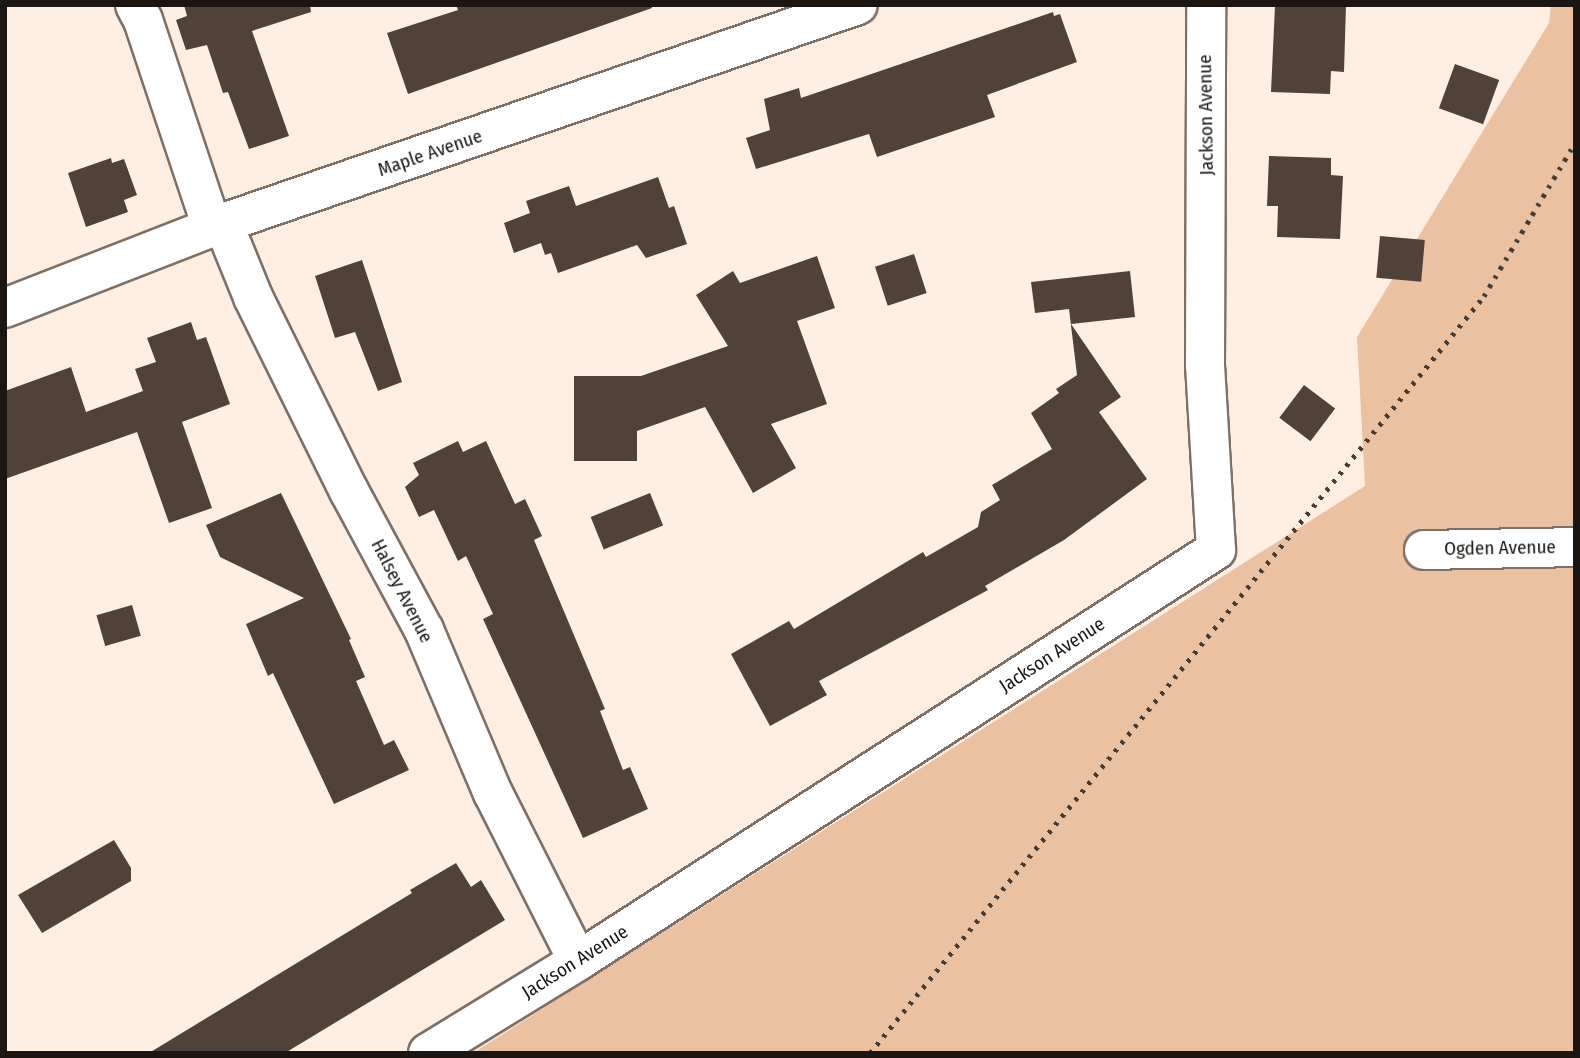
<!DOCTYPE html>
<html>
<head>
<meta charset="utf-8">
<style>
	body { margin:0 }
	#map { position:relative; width:1580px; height:1058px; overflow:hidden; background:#ffefe3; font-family:"Fira Sans Condensed",sans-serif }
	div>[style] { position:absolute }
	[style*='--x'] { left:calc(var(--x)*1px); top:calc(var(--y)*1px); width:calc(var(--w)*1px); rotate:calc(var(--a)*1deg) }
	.green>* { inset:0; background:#ebc2a1 }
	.building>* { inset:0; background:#4f4339; transform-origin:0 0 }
	.roads { filter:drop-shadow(2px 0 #7d7066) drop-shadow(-2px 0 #7d7066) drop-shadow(0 2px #7d7066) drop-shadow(0 -2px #7d7066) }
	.minor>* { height:38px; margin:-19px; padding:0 19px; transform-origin:19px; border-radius:19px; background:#fff }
	.rail>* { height:5px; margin-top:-2.5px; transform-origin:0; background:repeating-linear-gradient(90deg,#433c37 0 3.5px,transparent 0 10.5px) }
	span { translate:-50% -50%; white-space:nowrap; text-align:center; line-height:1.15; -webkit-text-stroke:7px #fff; paint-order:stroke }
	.street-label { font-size:19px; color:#1b1612 }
	.frame { position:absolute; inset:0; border:7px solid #1b1612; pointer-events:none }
</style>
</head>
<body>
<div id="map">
	<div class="green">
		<i style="clip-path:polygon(1551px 5px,1575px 5px,1575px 1053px,473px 1053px,1365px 486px,1357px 337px,1549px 23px)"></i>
	</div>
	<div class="building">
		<i style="clip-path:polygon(184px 5px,310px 5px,311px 12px,252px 31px,289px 136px,249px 149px,228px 92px,223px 93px,207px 45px,186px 50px,176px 20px,187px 16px)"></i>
		<i style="clip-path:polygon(456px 5px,651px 5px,652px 8px,408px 94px,387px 33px,458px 10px)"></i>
		<i style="clip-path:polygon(1275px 5px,1346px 5px,1344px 72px,1331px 71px,1330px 94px,1271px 92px)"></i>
		<i style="clip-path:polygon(1053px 12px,1054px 16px,1060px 14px,1077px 62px,987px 95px,995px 117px,877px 157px,869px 134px,756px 169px,746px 138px,770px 130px,764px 99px,799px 88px,801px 98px)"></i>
		<i style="left:1455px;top:64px;width:47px;height:47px;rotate:20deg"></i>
		<i style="clip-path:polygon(1269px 156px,1331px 158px,1331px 175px,1343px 176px,1340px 239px,1277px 237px,1278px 206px,1267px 206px)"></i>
		<i style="clip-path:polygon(111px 158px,112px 163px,124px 159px,137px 195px,124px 200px,128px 212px,86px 227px,68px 173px)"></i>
		<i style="clip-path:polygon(658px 177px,669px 208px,674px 206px,687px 244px,646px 258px,637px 245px,558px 273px,551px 253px,545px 255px,541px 243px,514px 253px,504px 223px,530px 213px,526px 201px,569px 186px,576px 206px)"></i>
		<i style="left:1380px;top:236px;width:45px;height:42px;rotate:5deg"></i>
		<i style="left:914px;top:254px;width:41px;height:41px;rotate:72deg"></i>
		<i style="clip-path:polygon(817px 256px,835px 308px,797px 321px,827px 404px,771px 424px,796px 468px,753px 493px,705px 407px,637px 431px,637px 461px,574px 461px,574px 376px,641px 376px,728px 346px,696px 295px,733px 271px,740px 283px)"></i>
		<i style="clip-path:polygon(362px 260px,402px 382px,378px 391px,355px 332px,335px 338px,315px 276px)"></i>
		<i style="clip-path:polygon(1130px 271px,1135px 317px,1071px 324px,1121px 397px,1099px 412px,1147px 479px,1064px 540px,985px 586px,988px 590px,819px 681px,827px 695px,770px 726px,731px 654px,789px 621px,794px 629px,923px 552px,926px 557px,978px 527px,981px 512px,1000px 500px,992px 485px,1052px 449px,1031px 413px,1059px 393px,1056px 389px,1077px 375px,1069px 309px,1035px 313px,1031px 282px)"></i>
		<i style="clip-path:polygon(191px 322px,197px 340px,206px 337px,230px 404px,182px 422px,212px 508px,169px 523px,137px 432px,5px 479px,5px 391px,71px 367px,86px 412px,143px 391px,135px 369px,156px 362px,147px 338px)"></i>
		<i style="left:1304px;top:385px;width:39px;height:41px;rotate:37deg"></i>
		<i style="clip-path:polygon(458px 441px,463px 452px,486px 441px,515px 504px,525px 499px,542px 536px,534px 540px,605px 709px,600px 711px,623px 770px,630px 767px,648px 809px,583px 838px,483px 619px,493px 614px,466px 556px,458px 561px,434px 510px,419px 517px,405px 487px,419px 475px,413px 463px)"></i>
		<i style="clip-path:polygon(281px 493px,351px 639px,349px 640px,365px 677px,356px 681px,384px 745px,394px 740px,409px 770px,334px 804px,273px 673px,268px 676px,246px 624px,304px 598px,220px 557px,206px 525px)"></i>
		<i style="left:650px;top:493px;width:35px;height:64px;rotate:68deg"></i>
		<i style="left:132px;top:605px;width:32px;height:37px;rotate:74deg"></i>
		<i style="clip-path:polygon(114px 840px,131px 868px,131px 881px,42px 933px,18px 895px)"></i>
		<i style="clip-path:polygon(456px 863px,471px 887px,481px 880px,505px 920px,285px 1053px,149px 1053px,412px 893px,410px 890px)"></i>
	</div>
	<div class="roads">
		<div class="minor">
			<i style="--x:135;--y:5;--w:17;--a:62"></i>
			<i style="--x:143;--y:20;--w:219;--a:71.6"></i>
			<i style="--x:223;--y:223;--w:80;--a:67.9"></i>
			<i style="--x:253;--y:297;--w:216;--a:63.7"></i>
			<i style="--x:349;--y:491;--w:158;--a:61.7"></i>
			<i style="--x:424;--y:630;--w:177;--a:67.1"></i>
			<i style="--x:493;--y:793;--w:188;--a:63.2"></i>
			<i style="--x:5;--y:308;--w:234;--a:-21.3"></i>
			<i style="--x:223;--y:223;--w:671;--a:-18.95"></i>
			<i style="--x:1424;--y:550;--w:151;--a:-1.1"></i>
			<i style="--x:428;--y:1053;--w:176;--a:-31.5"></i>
			<i style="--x:578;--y:961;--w:759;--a:-32.79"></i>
			<i style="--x:1216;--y:550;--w:185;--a:-93.4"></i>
			<i style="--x:1205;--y:365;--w:360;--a:-89.8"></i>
		</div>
	</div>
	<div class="rail">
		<i style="--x:870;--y:1053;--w:975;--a:-50.95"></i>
		<i style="--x:1484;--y:296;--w:178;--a:-59.3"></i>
	</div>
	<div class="street-label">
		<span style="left:1206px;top:115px;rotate:-91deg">Jackson Avenue</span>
		<span style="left:430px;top:153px;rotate:-19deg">Maple Avenue</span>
		<span style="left:1500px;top:548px;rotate:-1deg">Ogden Avenue</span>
		<span style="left:402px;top:591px;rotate:63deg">Halsey Avenue</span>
		<span style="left:1052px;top:655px;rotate:-33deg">Jackson Avenue</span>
		<span style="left:575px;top:962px;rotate:-32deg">Jackson Avenue</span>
	</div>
	<div class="frame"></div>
</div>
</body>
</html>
